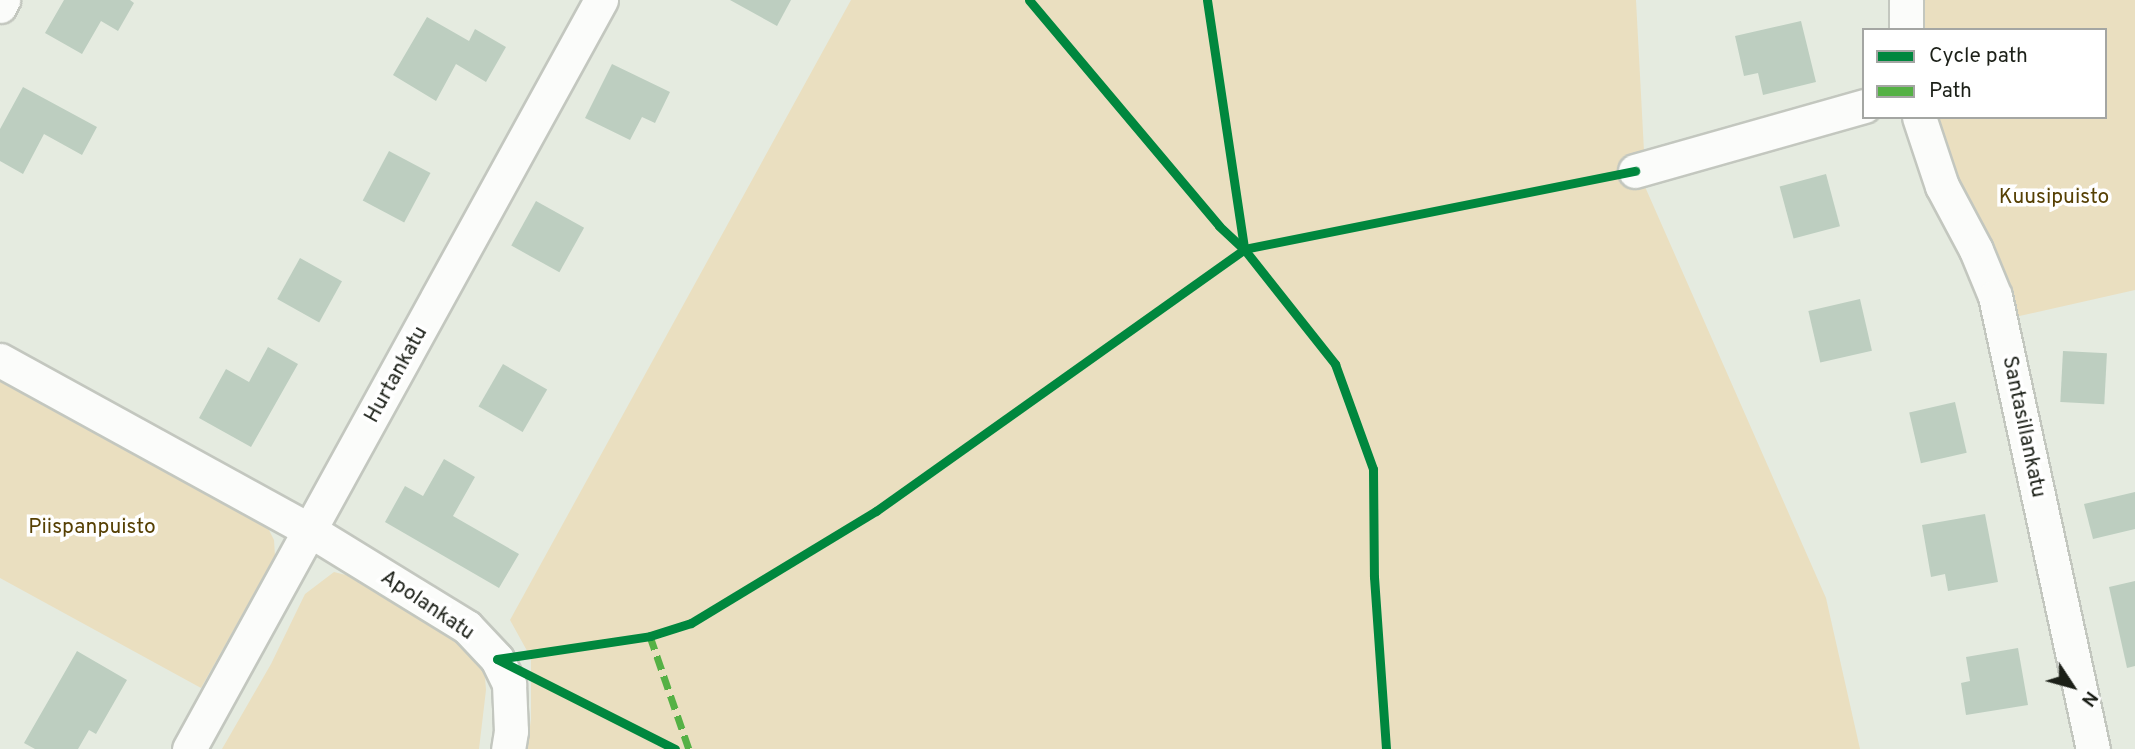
<!DOCTYPE html>
<html>
<head>
<meta charset="utf-8">
<style>
	body { margin:0 }
	#map { position:relative; width:2135px; height:749px; overflow:hidden; background:#e5ebe0; font-family:Overpass,sans-serif }
	div>[style] { position:absolute }
	[style*='--x'] { left:calc(var(--x)*1px); top:calc(var(--y)*1px); width:calc(var(--w)*1px); rotate:calc(var(--a)*1deg) }
	.green>* { inset:0; background:#eadfc0 }
	.building>* { inset:0; background:#bdcec0; transform-origin:0 0 }
	.roads { filter:drop-shadow(2px 0 #c3c7bf) drop-shadow(-2px 0 #c3c7bf) drop-shadow(0 2px #c3c7bf) drop-shadow(0 -2px #c3c7bf) }
	.minor>* { height:33px; margin:-16.5px; padding:0 16.5px; transform-origin:16.5px; border-radius:16.5px; background:#fbfcfa }
	.quiet>* { height:7px; margin-top:-3.5px; transform-origin:0; background:repeating-linear-gradient(90deg,#55b145 0 14px,transparent 0 21px) }
	.cycleway>* { height:9px; margin:-4.5px; padding:0 4.5px; transform-origin:4.5px; border-radius:4.5px; background:#00873e }
	span { translate:-50% -50%; white-space:nowrap; text-align:center; line-height:1.15; -webkit-text-stroke:7px #fff; paint-order:stroke }
	.park-label { font-size:21px; color:#564004 }
	.street-label { font-size:21px; color:#1c2018 }
	.legend { position:absolute; left:1862px; top:28px; width:245px; height:91px; box-sizing:border-box; background:#fff; border:2px solid #a4a6a3; margin:0; padding:9px 12px; list-style:none; font-size:21px; color:#1c2018 }
	.legend li { display:flex; align-items:center; gap:14px; height:35px }
	.legend b { width:35px; border:2px solid #a4a6a3 }
	.north { position:absolute; left:2037px; top:651px; width:70px; height:70px; -webkit-text-stroke:5px #fff; paint-order:stroke; rotate:126deg; font-size:19px; font-weight:700; line-height:28px; text-align:center; color:#1c2018 }
	.north::after { content:''; display:block; margin:auto; width:24px; height:32px; background:#1c2018; clip-path:polygon(50% 0,100% 100%,50% 72%,0 100%) }
</style>
</head>
<body>
<div id="map">
	<div class="green">
		<i style="clip-path:polygon(851px 0,1636px 0,1646px 189px,1826px 598px,1860px 749px,527px 749px,531px 719px,531px 658px,510px 620px)"></i>
		<i style="clip-path:polygon(1923px 0,2135px 0,2135px 290px,2015px 317px,1963px 195px,1935px 117px,2105px 117px,2105px 30px,1922px 30px)"></i>
		<i style="clip-path:polygon(0 375px,266px 524px,274px 540px,275px 556px,201px 688px,0 578px)"></i>
		<i style="clip-path:polygon(334px 572px,358px 578px,463px 642px,484px 664px,486px 690px,479px 749px,222px 749px,271px 664px,305px 594px)"></i>
	</div>
	<div class="building">
		<i style="clip-path:polygon(64px 0,130px 0,134px 3px,118px 31px,101px 21px,82px 54px,45px 33px)"></i>
		<i style="clip-path:polygon(730px 0,791px 0,777px 26px)"></i>
		<i style="clip-path:polygon(427px 17px,469px 41px,475px 29px,506px 47px,486px 82px,456px 64px,436px 101px,393px 75px)"></i>
		<i style="clip-path:polygon(1801px 21px,1816px 82px,1763px 95px,1758px 73px,1744px 76px,1735px 36px)"></i>
		<i style="clip-path:polygon(612px 64px,670px 92px,655px 123px,642px 117px,630px 140px,585px 118px)"></i>
		<i style="clip-path:polygon(23px 87px,97px 127px,82px 155px,44px 134px,23px 174px,0 161px,0 129px)"></i>
		<i style="left:389px;top:151px;width:47px;height:56px;rotate:28deg"></i>
		<i style="left:1826px;top:174px;width:54px;height:48px;rotate:75deg"></i>
		<i style="left:536px;top:201px;width:55px;height:51px;rotate:29deg"></i>
		<i style="left:300px;top:258px;width:48px;height:47px;rotate:29deg"></i>
		<i style="left:1860px;top:299px;width:53px;height:53px;rotate:77deg"></i>
		<i style="clip-path:polygon(268px 347px,298px 364px,251px 447px,199px 418px,226px 369px,249px 382px)"></i>
		<i style="left:2063px;top:351px;width:44px;height:51px;rotate:3deg"></i>
		<i style="left:503px;top:364px;width:51px;height:49px;rotate:30deg"></i>
		<i style="left:1955px;top:402px;width:52px;height:47px;rotate:77deg"></i>
		<i style="clip-path:polygon(444px 459px,475px 477px,453px 516px,519px 554px,499px 588px,385px 522px,405px 486px,423px 496px)"></i>
		<i style="clip-path:polygon(2135px 492px,2135px 529px,2093px 539px,2084px 504px)"></i>
		<i style="clip-path:polygon(1985px 514px,1998px 582px,1948px 591px,1945px 574px,1931px 577px,1922px 525px)"></i>
		<i style="clip-path:polygon(2135px 581px,2135px 666px,2127px 668px,2109px 587px)"></i>
		<i style="clip-path:polygon(2018px 648px,2028px 705px,1966px 715px,1961px 683px,1970px 681px,1966px 657px)"></i>
		<i style="clip-path:polygon(77px 651px,127px 680px,96px 734px,89px 730px,78px 749px,35px 749px,24px 743px)"></i>
	</div>
	<div class="roads">
		<div class="minor">
			<i style="--x:1906;--y:0;--w:30;--a:90"></i>
			<i style="--x:0;--y:6;--w:7;--a:-63"></i>
			<i style="--x:1919;--y:117;--w:73;--a:71.6"></i>
			<i style="--x:1942;--y:186;--w:72;--a:62"></i>
			<i style="--x:1976;--y:250;--w:50;--a:67.6"></i>
			<i style="--x:1995;--y:296;--w:463;--a:77.8"></i>
			<i style="--x:1635;--y:171;--w:238;--a:-15.8"></i>
			<i style="--x:0;--y:360;--w:355;--a:28.8"></i>
			<i style="--x:311;--y:531;--w:183;--a:31.6"></i>
			<i style="--x:467;--y:627;--w:44;--a:46.8"></i>
			<i style="--x:497;--y:659;--w:28;--a:64"></i>
			<i style="--x:509;--y:684;--w:47;--a:87.6"></i>
			<i style="--x:511;--y:731;--w:18;--a:99"></i>
			<i style="--x:189;--y:749;--w:855;--a:-61.19"></i>
		</div>
	</div>
	<div class="quiet">
		<i style="--x:650;--y:636;--w:120;--a:71"></i>
	</div>
	<div class="cycleway">
		<i style="--x:1029;--y:0;--w:295;--a:49.9"></i>
		<i style="--x:1219;--y:226;--w:34;--a:43"></i>
		<i style="--x:1207;--y:0;--w:252;--a:81.5"></i>
		<i style="--x:1244;--y:249;--w:147;--a:51.6"></i>
		<i style="--x:1335;--y:364;--w:112;--a:70.1"></i>
		<i style="--x:1373;--y:469;--w:108;--a:89.5"></i>
		<i style="--x:1374;--y:577;--w:172;--a:86"></i>
		<i style="--x:675;--y:749;--w:199;--a:-153.2"></i>
		<i style="--x:497;--y:659;--w:155;--a:-8.5"></i>
		<i style="--x:650;--y:636;--w:43;--a:-17.6"></i>
		<i style="--x:691;--y:623;--w:216;--a:-31.2"></i>
		<i style="--x:876;--y:511;--w:452;--a:-35.4"></i>
		<i style="--x:1244;--y:249;--w:399;--a:-11.3"></i>
	</div>
	<div class="park-label">
		<span style="left:2054px;top:198px">Kuusipuisto</span>
		<span style="left:92px;top:528px">Piispanpuisto</span>
	</div>
	<div class="street-label">
		<span style="left:397px;top:375px;rotate:-61deg">Hurtankatu</span>
		<span style="left:2023px;top:427px;rotate:78deg">Santasillankatu</span>
		<span style="left:427px;top:606px;rotate:34deg">Apolankatu</span>
	</div>
	<ul class="legend">
	<li><b style="height:9px;background:#00873e"></b>Cycle path</li>
	<li><b style="height:9px;background:#55b145"></b>Path</li>
	</ul>
	<div class="north">N</div>
</div>
</body>
</html>
